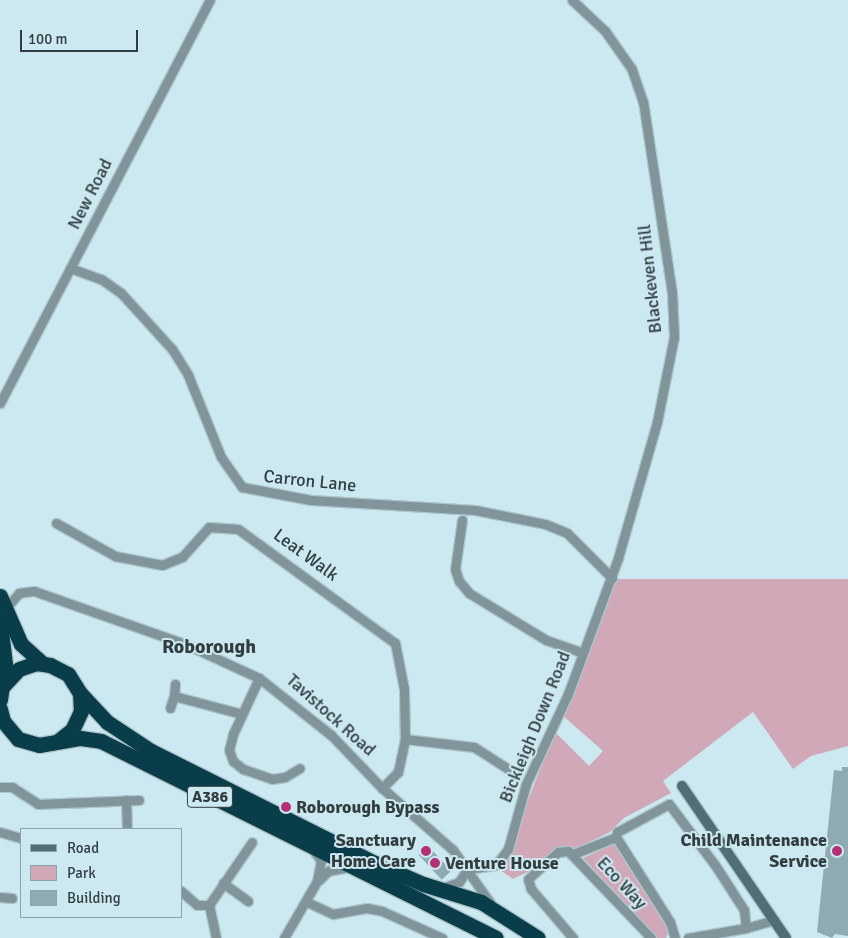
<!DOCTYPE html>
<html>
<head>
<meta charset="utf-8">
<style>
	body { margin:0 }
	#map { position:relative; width:848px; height:938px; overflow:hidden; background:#cce8f0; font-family:Signika,sans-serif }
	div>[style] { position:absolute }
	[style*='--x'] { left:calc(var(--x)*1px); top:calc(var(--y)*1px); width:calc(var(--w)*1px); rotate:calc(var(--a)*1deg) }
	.green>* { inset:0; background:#d1a8b8 }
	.building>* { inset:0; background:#90aab2; transform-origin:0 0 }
	.roads { filter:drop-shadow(1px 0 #adc6cd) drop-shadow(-1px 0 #adc6cd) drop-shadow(0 1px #adc6cd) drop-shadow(0 -1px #adc6cd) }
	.street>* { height:9px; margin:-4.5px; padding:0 4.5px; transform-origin:4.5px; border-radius:4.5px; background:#80949a }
	.secondary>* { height:10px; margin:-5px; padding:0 5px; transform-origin:5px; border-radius:5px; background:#506e77 }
	.highway>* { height:15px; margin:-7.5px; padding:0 7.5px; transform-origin:7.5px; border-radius:7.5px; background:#093d49 }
	.dots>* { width:14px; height:14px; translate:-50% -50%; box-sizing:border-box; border:2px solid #cce8f0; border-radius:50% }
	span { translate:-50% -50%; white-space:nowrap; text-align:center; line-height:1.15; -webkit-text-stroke:4px #cce8f0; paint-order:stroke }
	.shield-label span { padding:1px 4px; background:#cce8f0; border:1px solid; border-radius:4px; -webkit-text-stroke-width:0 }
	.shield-label { font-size:16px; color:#323d40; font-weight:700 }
	.street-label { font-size:18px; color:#323d40 }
	.poi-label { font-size:18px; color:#323d40; font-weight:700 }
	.left { translate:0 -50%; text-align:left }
	.right { translate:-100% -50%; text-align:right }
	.quarter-label { font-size:20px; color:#323d40; font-weight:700 }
	.legend { position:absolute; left:20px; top:828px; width:162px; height:90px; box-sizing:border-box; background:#cce8f0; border:1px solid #8ea4aa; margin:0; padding:6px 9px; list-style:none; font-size:15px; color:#323d40 }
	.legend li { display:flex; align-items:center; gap:10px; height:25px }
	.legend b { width:25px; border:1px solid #8ea4aa }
	.scale { position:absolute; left:20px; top:30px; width:118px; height:22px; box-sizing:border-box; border:2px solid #323d40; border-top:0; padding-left:6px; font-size:15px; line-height:18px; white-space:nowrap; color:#323d40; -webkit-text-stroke:4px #cce8f0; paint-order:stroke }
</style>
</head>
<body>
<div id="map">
	<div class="green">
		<i style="clip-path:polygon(613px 579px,848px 579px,848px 746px,811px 756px,793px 769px,753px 712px,663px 781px,671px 793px,624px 818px,610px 832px,513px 879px,497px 868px,505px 858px,555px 732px,589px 766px,603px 751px,562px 715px)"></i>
		<i style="clip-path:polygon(616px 843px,670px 929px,666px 938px,656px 938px,583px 858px)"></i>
	</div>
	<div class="building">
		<i style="clip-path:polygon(842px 767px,848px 767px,848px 936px,835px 934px,832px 938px,817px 932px,834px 770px,842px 771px)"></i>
		<i style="left:428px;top:846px;width:34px;height:13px;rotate:47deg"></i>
	</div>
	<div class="roads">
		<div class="street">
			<i style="--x:70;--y:268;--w:33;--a:20"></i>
			<i style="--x:101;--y:279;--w:24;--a:35"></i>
			<i style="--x:121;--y:293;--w:76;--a:47.7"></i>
			<i style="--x:172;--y:349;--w:31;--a:58"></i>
			<i style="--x:188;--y:375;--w:88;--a:68.1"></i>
			<i style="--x:221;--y:457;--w:37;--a:55"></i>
			<i style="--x:242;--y:487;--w:70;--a:10.7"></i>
			<i style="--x:311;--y:500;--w:164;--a:3.5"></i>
			<i style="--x:475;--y:510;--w:71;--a:11.3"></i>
			<i style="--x:545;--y:524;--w:24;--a:22"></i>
			<i style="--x:567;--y:533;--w:64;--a:45"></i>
			<i style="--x:0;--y:403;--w:454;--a:-62.5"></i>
			<i style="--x:462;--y:520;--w:49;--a:98.1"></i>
			<i style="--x:455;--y:569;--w:13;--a:72"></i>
			<i style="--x:459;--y:581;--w:16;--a:50"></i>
			<i style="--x:469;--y:593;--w:90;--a:31.4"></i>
			<i style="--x:546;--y:640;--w:39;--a:19"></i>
			<i style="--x:56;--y:523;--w:68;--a:29.2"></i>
			<i style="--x:115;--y:556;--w:48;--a:10.8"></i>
			<i style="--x:162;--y:565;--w:22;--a:-22"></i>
			<i style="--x:182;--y:557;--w:40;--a:-48"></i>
			<i style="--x:209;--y:527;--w:29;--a:4"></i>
			<i style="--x:238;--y:529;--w:194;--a:36"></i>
			<i style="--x:395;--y:643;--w:47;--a:78.9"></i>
			<i style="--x:404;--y:689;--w:50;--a:88.9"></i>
			<i style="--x:405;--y:739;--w:34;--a:102"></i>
			<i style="--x:398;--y:772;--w:23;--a:135"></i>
			<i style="--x:6;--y:608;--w:20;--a:-49"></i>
			<i style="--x:19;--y:593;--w:15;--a:-8"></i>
			<i style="--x:34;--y:591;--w:160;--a:19.3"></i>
			<i style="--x:185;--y:644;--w:81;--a:24.7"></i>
			<i style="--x:259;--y:678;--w:92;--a:38.4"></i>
			<i style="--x:331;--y:735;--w:74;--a:46.1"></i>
			<i style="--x:382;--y:788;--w:94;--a:41.1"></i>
			<i style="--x:453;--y:850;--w:66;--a:54.9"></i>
			<i style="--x:259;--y:678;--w:62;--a:114.9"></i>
			<i style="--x:233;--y:734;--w:16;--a:104"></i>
			<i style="--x:229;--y:750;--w:12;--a:70"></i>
			<i style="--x:233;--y:761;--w:13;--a:39"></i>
			<i style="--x:243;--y:769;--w:31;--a:19"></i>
			<i style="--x:272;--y:779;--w:13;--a:-9"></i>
			<i style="--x:285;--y:777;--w:17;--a:-31"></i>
			<i style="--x:174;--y:696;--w:12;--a:-85"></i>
			<i style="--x:170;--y:708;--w:13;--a:-72"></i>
			<i style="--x:174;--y:696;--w:70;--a:14.8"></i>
			<i style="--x:405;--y:739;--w:69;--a:6.6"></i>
			<i style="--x:474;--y:747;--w:50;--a:32.7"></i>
			<i style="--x:0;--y:787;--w:12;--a:0"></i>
			<i style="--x:12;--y:787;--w:31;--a:33"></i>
			<i style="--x:38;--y:804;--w:101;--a:-2.3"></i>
			<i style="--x:126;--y:800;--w:29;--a:88"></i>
			<i style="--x:0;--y:832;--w:22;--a:16"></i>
			<i style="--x:616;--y:837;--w:5;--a:-79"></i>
			<i style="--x:617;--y:832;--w:59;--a:-28.3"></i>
			<i style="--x:669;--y:804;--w:76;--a:53"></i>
			<i style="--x:715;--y:865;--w:54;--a:57.2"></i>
			<i style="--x:744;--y:910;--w:18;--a:84"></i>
			<i style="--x:746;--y:928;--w:59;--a:170.2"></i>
			<i style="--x:616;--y:837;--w:101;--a:57.6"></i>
			<i style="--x:670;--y:922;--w:17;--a:73"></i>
			<i style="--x:573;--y:854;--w:46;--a:-21.6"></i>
			<i style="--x:467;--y:869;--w:29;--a:-8"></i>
			<i style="--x:496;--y:865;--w:20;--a:-53"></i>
			<i style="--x:508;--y:849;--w:67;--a:-74.5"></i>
			<i style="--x:526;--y:784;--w:99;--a:-65"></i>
			<i style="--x:568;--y:694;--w:145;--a:-69.8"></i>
			<i style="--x:618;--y:558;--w:141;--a:-74"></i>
			<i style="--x:657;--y:422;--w:87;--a:-78.7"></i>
			<i style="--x:674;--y:337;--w:44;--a:-92.6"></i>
			<i style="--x:672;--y:293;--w:193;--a:-98.6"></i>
			<i style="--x:643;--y:102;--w:36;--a:-109"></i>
			<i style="--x:631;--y:68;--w:45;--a:-125.1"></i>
			<i style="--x:605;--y:31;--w:45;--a:-136.8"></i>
			<i style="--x:319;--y:880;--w:13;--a:-45"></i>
			<i style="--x:328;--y:871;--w:21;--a:-11"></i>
			<i style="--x:223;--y:883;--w:31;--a:36"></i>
			<i style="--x:443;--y:888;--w:17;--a:-21"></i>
			<i style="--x:459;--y:882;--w:15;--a:-58"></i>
			<i style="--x:181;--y:891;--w:21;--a:41"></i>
			<i style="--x:197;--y:905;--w:12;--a:0"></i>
			<i style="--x:0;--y:897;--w:12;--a:5"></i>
			<i style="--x:307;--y:902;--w:29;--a:25"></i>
			<i style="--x:333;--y:914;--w:35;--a:-10"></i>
			<i style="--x:367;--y:908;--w:15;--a:11"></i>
			<i style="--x:382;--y:911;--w:66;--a:24.2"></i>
			<i style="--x:746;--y:928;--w:29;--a:-16"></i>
			<i style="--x:216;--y:938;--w:34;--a:-102"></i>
			<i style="--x:209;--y:905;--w:76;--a:-55.7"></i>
			<i style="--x:284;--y:938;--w:66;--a:-59.9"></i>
			<i style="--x:317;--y:881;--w:21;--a:-79"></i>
			<i style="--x:321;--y:860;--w:13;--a:-129"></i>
			<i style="--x:573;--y:938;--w:65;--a:-130.6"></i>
			<i style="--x:531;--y:889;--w:10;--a:-107"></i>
			<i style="--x:528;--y:879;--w:40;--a:-42"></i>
			<i style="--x:558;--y:852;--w:10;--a:-6"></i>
			<i style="--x:568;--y:851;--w:120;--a:46.3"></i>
		</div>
		<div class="secondary">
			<i style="--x:682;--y:786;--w:184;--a:55.6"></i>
		</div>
		<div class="highway">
			<i style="--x:0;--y:596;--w:52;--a:66.4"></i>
			<i style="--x:21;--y:644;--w:28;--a:42"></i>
			<i style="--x:0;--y:622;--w:42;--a:83.2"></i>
			<i style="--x:5;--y:664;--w:36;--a:98"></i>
			<i style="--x:3;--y:686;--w:23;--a:-47"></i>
			<i style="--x:19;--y:669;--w:18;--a:-19"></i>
			<i style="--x:36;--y:663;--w:14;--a:8"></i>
			<i style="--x:50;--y:665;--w:20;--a:27"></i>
			<i style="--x:68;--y:674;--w:22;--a:58"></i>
			<i style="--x:80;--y:693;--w:18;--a:87"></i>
			<i style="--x:81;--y:711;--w:21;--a:115"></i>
			<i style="--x:72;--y:730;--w:18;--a:142"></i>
			<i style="--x:80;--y:693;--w:40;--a:47"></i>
			<i style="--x:107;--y:722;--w:53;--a:33.4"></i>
			<i style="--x:151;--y:751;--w:250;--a:26.6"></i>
			<i style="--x:375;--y:863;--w:52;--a:23.6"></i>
			<i style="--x:423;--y:884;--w:61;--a:17.2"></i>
			<i style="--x:481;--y:902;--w:67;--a:32.3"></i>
			<i style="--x:0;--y:709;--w:12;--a:76"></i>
			<i style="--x:3;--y:721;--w:23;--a:50"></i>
			<i style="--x:18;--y:739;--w:22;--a:16"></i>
			<i style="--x:39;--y:745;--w:42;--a:-9.7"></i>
			<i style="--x:80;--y:738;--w:21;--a:8"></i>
			<i style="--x:101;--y:741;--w:441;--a:26.5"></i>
		</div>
	</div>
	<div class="dots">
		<i style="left:286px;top:807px;background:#b43076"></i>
		<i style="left:426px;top:851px;background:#b43076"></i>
		<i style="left:837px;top:851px;background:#b43076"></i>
		<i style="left:435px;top:863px;background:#b43076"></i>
	</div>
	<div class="shield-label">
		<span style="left:210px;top:797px">A386</span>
	</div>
	<div class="street-label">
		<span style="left:90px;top:194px;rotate:-63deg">New Road</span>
		<span style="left:650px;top:279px;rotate:-96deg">Blackeven Hill</span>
		<span style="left:310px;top:481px;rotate:6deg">Carron Lane</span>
		<span style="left:306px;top:555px;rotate:36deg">Leat Walk</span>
		<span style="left:331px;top:715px;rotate:42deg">Tavistock Road</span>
		<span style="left:535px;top:727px;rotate:-68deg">Bickleigh Down Road</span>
		<span style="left:622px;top:883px;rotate:47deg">Eco Way</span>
	</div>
	<div class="poi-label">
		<span class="left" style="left:296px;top:807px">Roborough Bypass</span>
		<span class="right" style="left:416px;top:851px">Sanctuary<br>Home Care</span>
		<span class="right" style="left:827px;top:851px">Child Maintenance<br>Service</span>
		<span class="left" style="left:445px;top:863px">Venture House</span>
	</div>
	<div class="quarter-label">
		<span style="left:209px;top:646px">Roborough</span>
	</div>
	<ul class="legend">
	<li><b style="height:6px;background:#506e77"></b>Road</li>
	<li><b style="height:14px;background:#d1a8b8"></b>Park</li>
	<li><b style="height:14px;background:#90aab2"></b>Building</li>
	</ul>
	<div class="scale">100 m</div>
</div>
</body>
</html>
